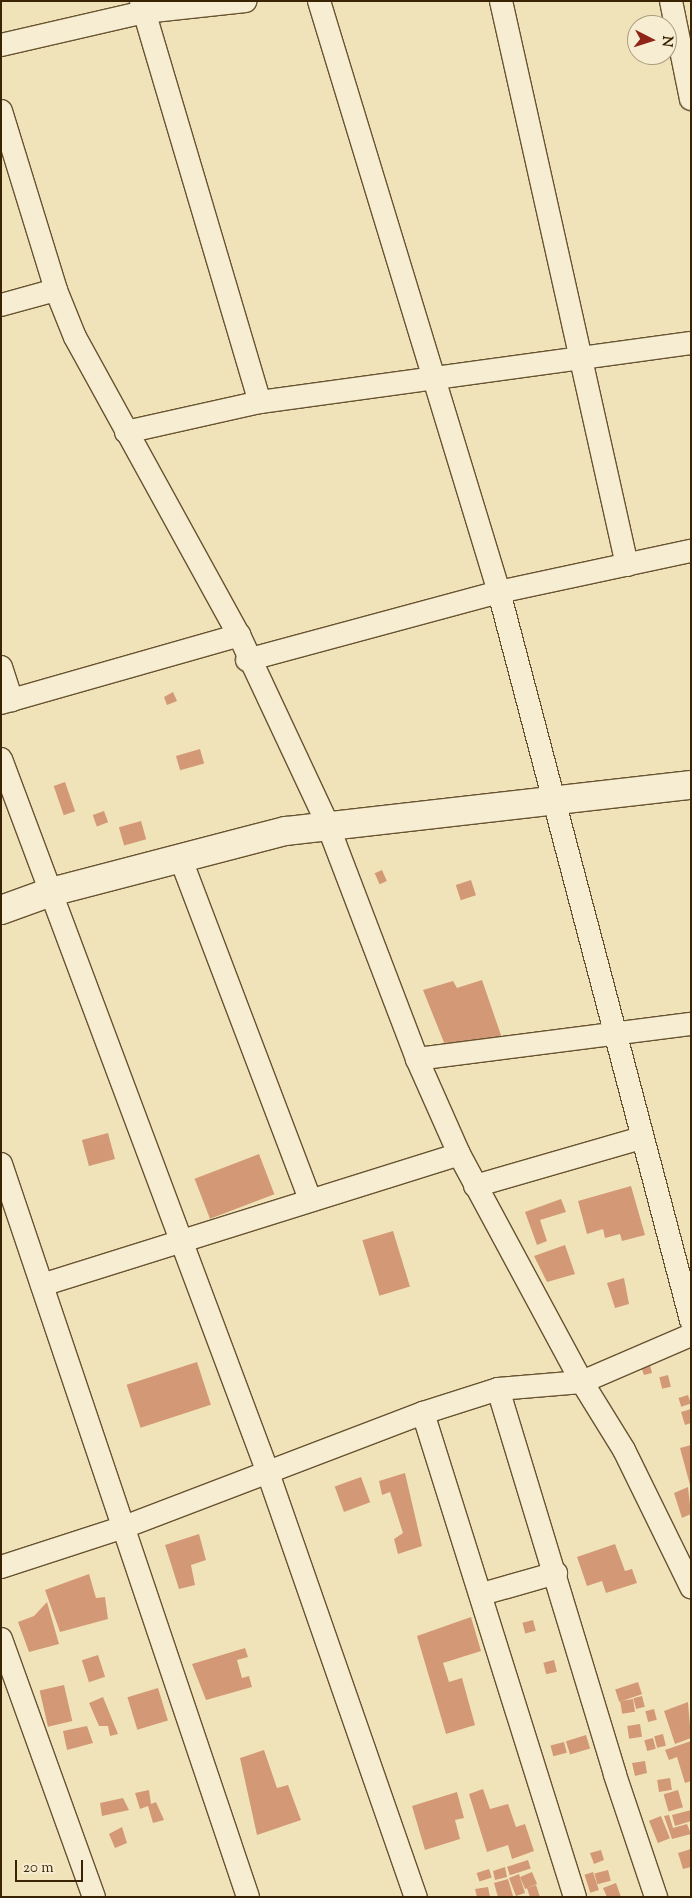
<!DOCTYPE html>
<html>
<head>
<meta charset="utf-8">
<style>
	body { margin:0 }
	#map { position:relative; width:692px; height:1898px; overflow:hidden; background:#f1e3b9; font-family:"Sorts Mill Goudy",serif }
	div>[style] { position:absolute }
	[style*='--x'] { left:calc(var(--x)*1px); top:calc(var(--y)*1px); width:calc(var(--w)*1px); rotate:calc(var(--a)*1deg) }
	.building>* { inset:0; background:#d39976; transform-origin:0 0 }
	.roads { filter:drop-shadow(1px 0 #685330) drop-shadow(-1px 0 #685330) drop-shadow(0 1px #685330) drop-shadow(0 -1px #685330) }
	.street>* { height:22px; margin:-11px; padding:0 11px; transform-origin:11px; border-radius:11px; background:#f6edd2 }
	.secondary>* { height:28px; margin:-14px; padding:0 14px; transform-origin:14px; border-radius:14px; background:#f6edd2 }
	span { translate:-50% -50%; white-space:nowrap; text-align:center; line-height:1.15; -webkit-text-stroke:5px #f6edd2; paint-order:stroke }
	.frame { position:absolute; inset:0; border:2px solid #3a2303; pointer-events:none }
	.north { position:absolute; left:627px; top:15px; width:50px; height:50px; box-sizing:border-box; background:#f6edd2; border:1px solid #ab9c7f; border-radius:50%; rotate:95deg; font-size:14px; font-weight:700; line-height:20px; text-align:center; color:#3a2303 }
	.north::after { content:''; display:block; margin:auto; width:18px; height:22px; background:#8f2418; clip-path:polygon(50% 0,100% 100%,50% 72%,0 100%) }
	.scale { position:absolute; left:15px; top:1860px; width:68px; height:22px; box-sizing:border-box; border:2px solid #3a2303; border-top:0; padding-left:6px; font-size:15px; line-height:18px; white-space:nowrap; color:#3a2303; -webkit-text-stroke:4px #f6edd2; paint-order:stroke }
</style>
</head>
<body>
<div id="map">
	<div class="building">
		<i style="clip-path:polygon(173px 692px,177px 701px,167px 705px,164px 697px)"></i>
		<i style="left:200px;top:749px;width:15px;height:25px;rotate:74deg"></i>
		<i style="left:65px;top:782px;width:31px;height:12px;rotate:71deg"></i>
		<i style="left:104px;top:811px;width:12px;height:12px;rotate:70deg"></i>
		<i style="left:141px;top:821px;width:19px;height:23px;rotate:74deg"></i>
		<i style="left:382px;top:870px;width:12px;height:8px;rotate:66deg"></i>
		<i style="left:471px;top:880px;width:16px;height:16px;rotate:72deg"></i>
		<i style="clip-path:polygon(482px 980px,503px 1041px,449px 1055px,423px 990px,453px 981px,457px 988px)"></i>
		<i style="left:108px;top:1133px;width:27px;height:27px;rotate:75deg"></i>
		<i style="left:259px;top:1154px;width:43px;height:69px;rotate:69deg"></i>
		<i style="clip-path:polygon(631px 1186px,645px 1235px,622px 1241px,620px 1234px,605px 1238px,603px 1229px,587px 1234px,578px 1201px)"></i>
		<i style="clip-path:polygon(561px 1199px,566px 1212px,540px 1220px,547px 1241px,537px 1245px,525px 1212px)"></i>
		<i style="left:393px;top:1231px;width:58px;height:32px;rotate:73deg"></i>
		<i style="clip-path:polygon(565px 1245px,575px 1274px,547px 1282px,534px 1256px)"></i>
		<i style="clip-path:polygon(624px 1278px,629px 1304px,615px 1308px,607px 1283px)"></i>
		<i style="clip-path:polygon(649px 1361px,652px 1373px,644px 1375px,640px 1364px)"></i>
		<i style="left:197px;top:1362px;width:45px;height:74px;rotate:72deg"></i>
		<i style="left:668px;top:1375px;width:12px;height:9px;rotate:76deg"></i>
		<i style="left:688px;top:1395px;width:9px;height:10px;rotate:72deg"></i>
		<i style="clip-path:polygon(691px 1409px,691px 1423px,685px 1425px,681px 1412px)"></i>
		<i style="clip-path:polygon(691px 1445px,691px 1485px,690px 1485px,680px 1448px)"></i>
		<i style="clip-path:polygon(405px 1473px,422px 1546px,398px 1554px,394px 1539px,403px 1533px,390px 1492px,382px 1495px,379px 1481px)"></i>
		<i style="left:361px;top:1477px;width:27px;height:28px;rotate:70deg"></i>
		<i style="clip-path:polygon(688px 1487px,691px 1514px,682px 1518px,674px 1493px)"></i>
		<i style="clip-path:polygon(199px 1534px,206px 1560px,191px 1565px,195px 1585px,179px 1589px,165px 1545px)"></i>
		<i style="clip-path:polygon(615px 1544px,625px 1571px,632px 1569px,637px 1583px,606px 1593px,602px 1581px,587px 1586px,577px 1557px)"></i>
		<i style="clip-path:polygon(89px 1574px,96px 1598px,105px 1597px,108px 1619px,60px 1632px,45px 1590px)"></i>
		<i style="clip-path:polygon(47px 1602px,59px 1644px,29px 1652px,18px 1622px,34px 1616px)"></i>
		<i style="clip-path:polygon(471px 1617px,481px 1651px,443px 1663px,449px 1682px,462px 1678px,475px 1725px,446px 1734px,417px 1636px)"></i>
		<i style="left:533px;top:1620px;width:11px;height:11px;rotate:75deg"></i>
		<i style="clip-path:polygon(245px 1648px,248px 1657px,237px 1660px,242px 1678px,249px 1676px,252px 1687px,206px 1700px,192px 1664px)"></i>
		<i style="left:98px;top:1655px;width:23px;height:17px;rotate:72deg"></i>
		<i style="left:554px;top:1660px;width:12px;height:11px;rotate:76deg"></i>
		<i style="left:638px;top:1682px;width:13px;height:24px;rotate:72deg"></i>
		<i style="left:64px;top:1685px;width:37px;height:25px;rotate:77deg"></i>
		<i style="left:158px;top:1688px;width:34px;height:32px;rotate:73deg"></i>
		<i style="left:642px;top:1696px;width:11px;height:9px;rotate:75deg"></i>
		<i style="clip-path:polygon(103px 1697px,118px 1734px,110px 1736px,108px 1726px,99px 1726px,89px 1703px)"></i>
		<i style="left:633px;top:1699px;width:13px;height:13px;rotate:81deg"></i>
		<i style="clip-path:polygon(688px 1702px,691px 1738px,675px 1744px,664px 1711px)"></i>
		<i style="left:654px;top:1709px;width:11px;height:9px;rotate:75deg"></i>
		<i style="left:640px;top:1724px;width:13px;height:13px;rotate:81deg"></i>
		<i style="clip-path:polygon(87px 1726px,93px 1743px,67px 1750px,63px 1731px)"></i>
		<i style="left:663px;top:1734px;width:12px;height:9px;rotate:76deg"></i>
		<i style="left:586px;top:1735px;width:14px;height:21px;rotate:73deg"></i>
		<i style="left:653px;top:1738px;width:11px;height:9px;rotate:75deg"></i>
		<i style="clip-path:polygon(691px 1741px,691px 1781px,685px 1783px,677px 1757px,669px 1760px,665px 1750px)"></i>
		<i style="left:564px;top:1742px;width:11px;height:14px;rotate:75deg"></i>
		<i style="clip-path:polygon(264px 1750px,277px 1788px,288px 1785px,301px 1820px,257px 1835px,240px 1758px)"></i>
		<i style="clip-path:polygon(645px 1761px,647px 1773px,635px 1776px,632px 1763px)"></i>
		<i style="left:670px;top:1778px;width:12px;height:13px;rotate:81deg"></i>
		<i style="clip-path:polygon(483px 1789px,490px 1809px,508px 1804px,516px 1827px,525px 1824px,534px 1851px,512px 1859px,508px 1845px,487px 1852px,469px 1794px)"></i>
		<i style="clip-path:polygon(149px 1790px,151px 1804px,156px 1802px,164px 1820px,153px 1823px,148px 1806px,140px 1809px,135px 1793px)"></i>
		<i style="left:678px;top:1790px;width:18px;height:15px;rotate:74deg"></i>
		<i style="clip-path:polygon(457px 1792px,464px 1818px,455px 1820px,460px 1839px,425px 1850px,412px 1806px)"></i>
		<i style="clip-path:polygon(123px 1798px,129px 1810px,102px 1816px,100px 1803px)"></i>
		<i style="clip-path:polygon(691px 1810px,691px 1821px,675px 1826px,672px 1815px)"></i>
		<i style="clip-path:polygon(669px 1815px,673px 1828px,687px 1824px,691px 1834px,672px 1839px,664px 1816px)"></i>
		<i style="left:661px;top:1816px;width:24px;height:13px;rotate:68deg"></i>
		<i style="clip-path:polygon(122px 1827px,127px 1843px,115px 1848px,109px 1834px)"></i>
		<i style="clip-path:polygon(691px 1849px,691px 1867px,683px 1869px,678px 1853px)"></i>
		<i style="clip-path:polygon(601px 1850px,604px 1860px,594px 1864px,590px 1853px)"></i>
		<i style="left:528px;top:1860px;width:9px;height:22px;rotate:72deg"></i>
		<i style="clip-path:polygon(505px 1867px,507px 1877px,495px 1880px,493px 1871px)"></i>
		<i style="left:489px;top:1869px;width:9px;height:13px;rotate:72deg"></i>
		<i style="left:608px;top:1870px;width:11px;height:14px;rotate:75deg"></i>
		<i style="left:532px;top:1872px;width:13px;height:13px;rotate:67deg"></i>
		<i style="left:593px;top:1872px;width:19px;height:9px;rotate:72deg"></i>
		<i style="clip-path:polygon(519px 1874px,525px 1893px,516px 1896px,509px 1878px)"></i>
		<i style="clip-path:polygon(508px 1879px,513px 1896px,498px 1897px,494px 1883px)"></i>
		<i style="clip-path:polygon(616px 1883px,621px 1897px,607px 1897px,603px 1888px)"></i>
		<i style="clip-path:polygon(536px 1885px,540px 1897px,530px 1897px,527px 1888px)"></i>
		<i style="clip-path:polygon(488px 1887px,490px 1897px,477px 1897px,475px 1889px)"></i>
	</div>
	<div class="roads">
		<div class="street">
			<i style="--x:141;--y:1;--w:418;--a:73.5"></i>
			<i style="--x:319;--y:1;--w:618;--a:73.06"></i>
			<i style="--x:499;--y:592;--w:753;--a:75.23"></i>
			<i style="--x:501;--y:1;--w:578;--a:77.41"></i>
			<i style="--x:671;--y:1;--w:100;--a:78.5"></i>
			<i style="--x:1;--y:45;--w:147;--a:-13"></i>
			<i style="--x:144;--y:12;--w:102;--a:-6.2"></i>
			<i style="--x:1;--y:111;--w:187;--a:72.9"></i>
			<i style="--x:56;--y:290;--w:51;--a:68"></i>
			<i style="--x:75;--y:337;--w:340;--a:61.2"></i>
			<i style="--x:239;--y:635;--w:208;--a:64.9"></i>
			<i style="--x:327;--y:823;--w:253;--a:69.1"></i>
			<i style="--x:417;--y:1059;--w:104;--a:66.1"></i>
			<i style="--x:459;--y:1154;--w:259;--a:61.7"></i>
			<i style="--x:582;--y:1382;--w:80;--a:58.3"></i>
			<i style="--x:624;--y:1450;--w:153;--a:63.9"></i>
			<i style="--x:1;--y:305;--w:57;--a:-15.3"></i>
			<i style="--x:126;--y:432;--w:137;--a:-12.6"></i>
			<i style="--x:260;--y:402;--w:435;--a:-7.8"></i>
			<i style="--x:247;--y:660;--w:261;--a:-15.1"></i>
			<i style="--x:499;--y:592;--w:196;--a:-12.1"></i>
			<i style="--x:1;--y:667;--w:35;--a:72"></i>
			<i style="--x:1;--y:703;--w:248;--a:-15.9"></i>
			<i style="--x:1;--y:759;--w:759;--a:69.49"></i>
			<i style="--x:267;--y:1470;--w:452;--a:70.8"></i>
			<i style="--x:180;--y:857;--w:367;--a:69.2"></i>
			<i style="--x:417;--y:1059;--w:276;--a:-7.3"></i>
			<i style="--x:1;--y:1164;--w:773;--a:71.38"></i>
			<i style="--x:475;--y:1186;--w:173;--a:-16.1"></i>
			<i style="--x:42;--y:1285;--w:437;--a:-17.4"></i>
			<i style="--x:498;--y:1389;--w:403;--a:73.1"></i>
			<i style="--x:615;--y:1775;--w:129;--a:71.4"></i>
			<i style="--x:423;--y:1413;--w:507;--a:72.57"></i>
			<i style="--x:1;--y:1567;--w:129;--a:-18"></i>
			<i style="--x:124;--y:1527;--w:320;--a:-20.9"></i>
			<i style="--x:423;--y:1413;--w:79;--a:-17.7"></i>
			<i style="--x:498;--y:1389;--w:84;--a:-4.8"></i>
			<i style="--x:582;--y:1382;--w:119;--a:-23.3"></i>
			<i style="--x:482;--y:1594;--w:77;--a:-15.8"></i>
			<i style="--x:1;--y:1639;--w:274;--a:70.2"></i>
		</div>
		<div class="secondary">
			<i style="--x:1;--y:910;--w:53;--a:-19.8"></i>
			<i style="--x:51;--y:892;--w:243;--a:-14.6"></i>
			<i style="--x:286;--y:831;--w:408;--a:-6.5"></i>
		</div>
	</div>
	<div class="frame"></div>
	<div class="north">N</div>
	<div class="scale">20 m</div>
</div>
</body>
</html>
